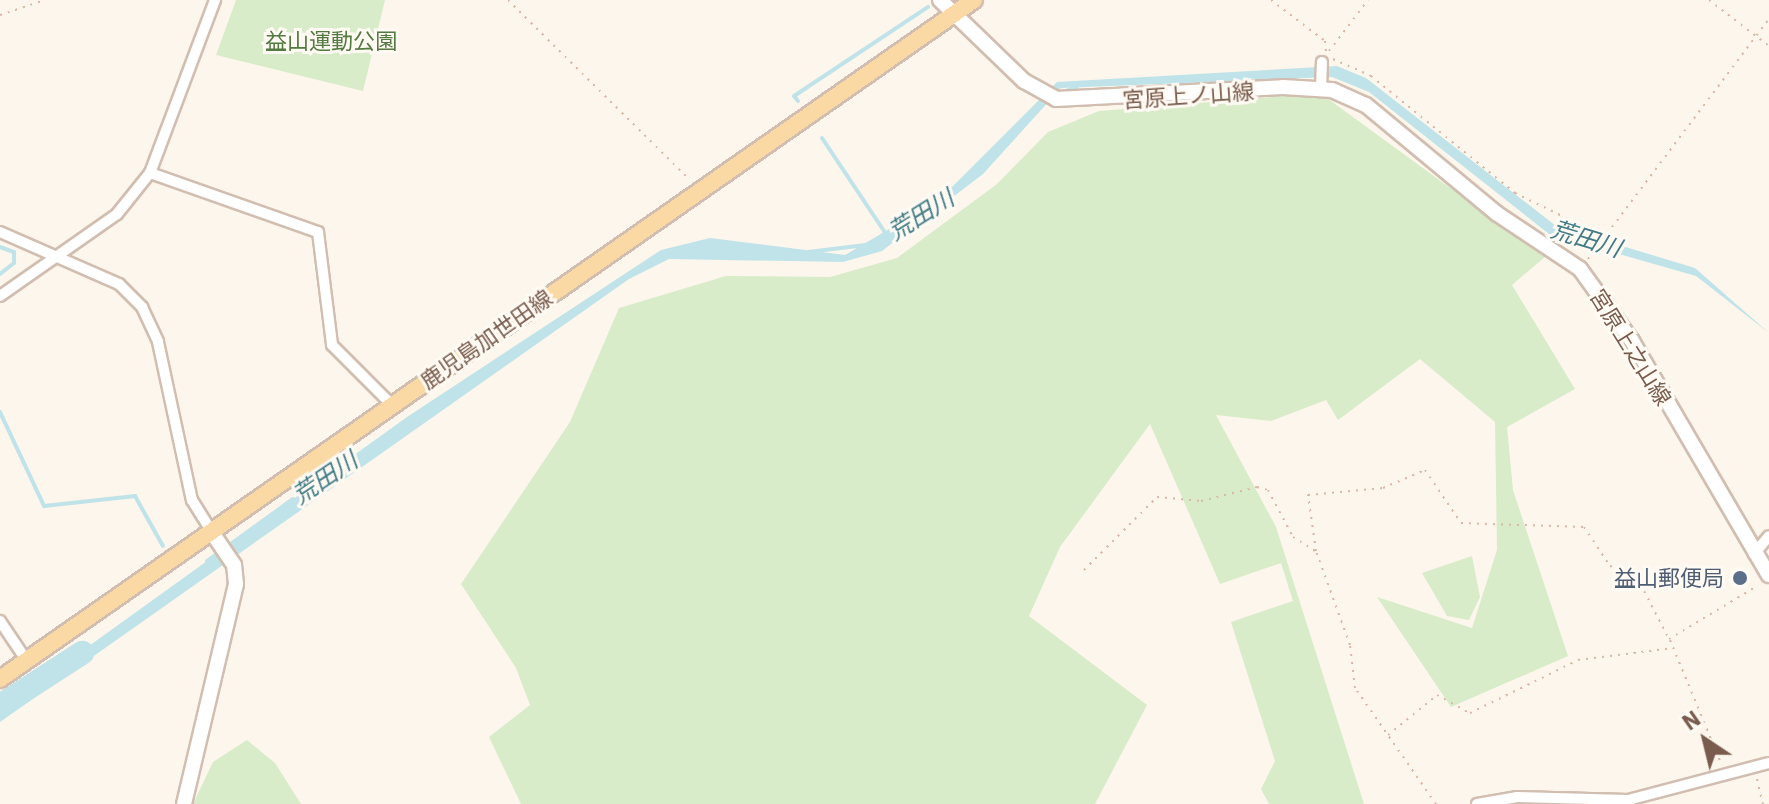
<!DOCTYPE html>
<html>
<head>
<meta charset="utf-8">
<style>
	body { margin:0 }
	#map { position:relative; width:1769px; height:804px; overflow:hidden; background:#fdf6ec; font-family:"IBM Plex Sans","Noto Sans JP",sans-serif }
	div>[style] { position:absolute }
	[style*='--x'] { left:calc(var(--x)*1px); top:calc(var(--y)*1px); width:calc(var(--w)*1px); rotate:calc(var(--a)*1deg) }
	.green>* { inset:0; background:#d8ecc9 }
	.water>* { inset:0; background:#bfe3e8 }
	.stream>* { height:4px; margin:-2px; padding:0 2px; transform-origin:2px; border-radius:2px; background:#bfe3e8 }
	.river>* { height:24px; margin:-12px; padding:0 12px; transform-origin:12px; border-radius:12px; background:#bfe3e8 }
	.path>* { height:2px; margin-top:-1px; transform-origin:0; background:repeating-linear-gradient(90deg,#d9b8a5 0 2px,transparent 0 8px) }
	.roads { filter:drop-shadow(2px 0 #d1beb0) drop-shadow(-2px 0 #d1beb0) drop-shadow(0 2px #d1beb0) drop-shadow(0 -2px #d1beb0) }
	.street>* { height:10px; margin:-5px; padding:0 5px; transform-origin:5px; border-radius:5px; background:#fff }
	.secondary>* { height:14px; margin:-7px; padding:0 7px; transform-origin:7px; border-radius:7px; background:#fff }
	.primary>* { height:16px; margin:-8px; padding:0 8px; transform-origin:8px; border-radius:8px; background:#fbd9a5 }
	.dots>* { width:22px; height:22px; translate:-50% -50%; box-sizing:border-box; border:4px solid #fffaf3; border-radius:50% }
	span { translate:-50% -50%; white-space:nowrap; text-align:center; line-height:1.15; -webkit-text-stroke:6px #fffaf3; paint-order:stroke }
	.park-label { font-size:22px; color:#537a41 }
	.street-label { font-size:22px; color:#7a5c4d }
	.service-label { font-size:22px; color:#4e5e75 }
	.right { translate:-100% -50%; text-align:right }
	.water-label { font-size:24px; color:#437c86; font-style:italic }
	.north { position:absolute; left:1665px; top:700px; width:80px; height:80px; -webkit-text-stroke:6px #fffaf3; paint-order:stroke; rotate:325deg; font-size:22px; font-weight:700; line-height:32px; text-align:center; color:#7a5c4d }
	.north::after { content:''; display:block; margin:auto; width:28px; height:36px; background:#7a5c4d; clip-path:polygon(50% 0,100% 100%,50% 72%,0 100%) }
</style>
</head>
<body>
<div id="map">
	<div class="green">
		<i style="clip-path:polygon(236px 0,385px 0,363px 91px,216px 55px)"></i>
		<i style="clip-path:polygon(1320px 93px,1545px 257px,1512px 285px,1575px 389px,1507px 427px,1513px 490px,1568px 656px,1451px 707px,1377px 597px,1472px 628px,1497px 550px,1495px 422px,1420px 359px,1338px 420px,1326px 400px,1271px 421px,1216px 415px,1276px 527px,1364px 804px,1269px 804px,1261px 789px,1275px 761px,1231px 622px,1293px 601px,1281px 563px,1220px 584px,1150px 424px,1060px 547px,1029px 616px,1147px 705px,1095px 804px,521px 804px,489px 737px,530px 705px,516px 668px,461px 584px,570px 422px,619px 308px,726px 276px,830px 277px,897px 258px,997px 184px,1048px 132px,1099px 111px)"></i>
		<i style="clip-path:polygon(1472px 556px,1480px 597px,1469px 620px,1447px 616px,1422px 573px)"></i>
		<i style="clip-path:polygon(247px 740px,275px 763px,301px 804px,193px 804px,213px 762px)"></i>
	</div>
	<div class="water">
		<i style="clip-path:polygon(1337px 66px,1366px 78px,1556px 226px,1695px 268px,1769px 333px,1696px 276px,1549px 234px,1369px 92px,1332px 77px,1061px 88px,983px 174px,882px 251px,843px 262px,669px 259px,629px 279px,0 722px,0 710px,407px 417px,661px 250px,710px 238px,845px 255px,940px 199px,1057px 82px)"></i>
	</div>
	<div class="stream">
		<i style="--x:1055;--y:95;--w:23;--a:-20"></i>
		<i style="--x:798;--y:101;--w:6;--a:-129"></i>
		<i style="--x:794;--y:96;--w:161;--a:-33.6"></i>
		<i style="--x:822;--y:138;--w:119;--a:56.3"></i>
		<i style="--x:0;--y:247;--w:15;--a:20"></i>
		<i style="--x:14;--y:252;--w:11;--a:90"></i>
		<i style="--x:14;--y:263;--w:18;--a:142"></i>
		<i style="--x:808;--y:252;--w:58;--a:-6.9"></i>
		<i style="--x:0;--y:412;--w:104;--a:64.9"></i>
		<i style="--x:44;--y:506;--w:92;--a:-6.3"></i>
		<i style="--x:135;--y:496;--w:57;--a:60.8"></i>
		<i style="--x:207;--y:561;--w:106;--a:-35.8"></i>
	</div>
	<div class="river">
		<i style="--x:0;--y:706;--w:98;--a:-32.9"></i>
	</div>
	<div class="path">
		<i style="--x:508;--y:0;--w:255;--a:44.7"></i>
		<i style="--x:1271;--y:0;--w:68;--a:37.2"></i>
		<i style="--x:1325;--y:41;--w:11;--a:85"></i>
		<i style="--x:1709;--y:0;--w:76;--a:37.5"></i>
		<i style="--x:0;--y:15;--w:47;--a:-18.4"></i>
		<i style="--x:1329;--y:51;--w:64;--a:-52.6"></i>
		<i style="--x:1333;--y:59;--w:42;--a:24.1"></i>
		<i style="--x:1371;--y:76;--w:186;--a:39.1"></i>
		<i style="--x:1515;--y:193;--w:100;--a:26.1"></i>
		<i style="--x:1588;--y:259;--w:301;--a:-53"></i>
		<i style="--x:1084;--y:570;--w:103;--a:-45"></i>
		<i style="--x:1157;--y:497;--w:44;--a:5.2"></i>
		<i style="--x:1201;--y:501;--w:58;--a:-14"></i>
		<i style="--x:1257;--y:487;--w:11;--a:15"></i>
		<i style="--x:1268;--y:490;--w:53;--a:62"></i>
		<i style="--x:1293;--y:537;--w:26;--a:32"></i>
		<i style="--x:1670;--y:640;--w:133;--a:67.5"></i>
		<i style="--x:1388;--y:735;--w:63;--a:-39.2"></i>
		<i style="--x:1437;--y:695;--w:38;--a:29"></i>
		<i style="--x:1470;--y:713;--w:120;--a:-26.1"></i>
		<i style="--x:1578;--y:660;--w:96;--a:-7.2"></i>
		<i style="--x:1757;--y:779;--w:26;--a:77"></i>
		<i style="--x:1436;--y:804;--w:141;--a:-124.9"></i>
		<i style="--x:1355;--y:688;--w:43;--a:-96.6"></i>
		<i style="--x:1350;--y:645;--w:100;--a:-109.9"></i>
		<i style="--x:1316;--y:551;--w:57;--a:-98.1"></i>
		<i style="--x:1308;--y:495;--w:75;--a:-5.3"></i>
		<i style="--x:1383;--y:488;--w:46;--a:-23.2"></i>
		<i style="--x:1425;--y:470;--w:64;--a:55.8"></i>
		<i style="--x:1461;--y:523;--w:123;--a:1.9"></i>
		<i style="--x:1584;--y:527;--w:47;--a:56.3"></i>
		<i style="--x:1610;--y:566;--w:23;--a:10"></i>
		<i style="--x:1633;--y:570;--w:78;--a:62.4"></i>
		<i style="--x:1669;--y:639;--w:103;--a:-31.1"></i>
	</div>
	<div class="roads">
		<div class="street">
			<i style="--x:1321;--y:89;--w:27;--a:-88"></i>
			<i style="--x:150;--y:173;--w:178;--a:19.4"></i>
			<i style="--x:318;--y:232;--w:114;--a:82.9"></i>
			<i style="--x:332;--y:345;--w:83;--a:45"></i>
			<i style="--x:0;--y:232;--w:130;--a:23.6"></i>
			<i style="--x:119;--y:284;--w:33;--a:45"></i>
			<i style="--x:142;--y:307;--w:38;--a:65"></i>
			<i style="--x:158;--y:342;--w:162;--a:77.9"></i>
			<i style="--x:192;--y:500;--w:36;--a:58"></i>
			<i style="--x:0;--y:296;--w:143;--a:-35"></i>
			<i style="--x:117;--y:214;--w:53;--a:-51.2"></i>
			<i style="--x:150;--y:173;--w:185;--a:-69.4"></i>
			<i style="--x:1754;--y:554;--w:23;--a:-50"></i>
			<i style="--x:0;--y:621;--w:48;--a:56"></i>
			<i style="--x:1477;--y:804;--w:41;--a:-9.9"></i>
			<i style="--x:1517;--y:797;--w:111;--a:1.5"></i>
			<i style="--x:1628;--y:800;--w:146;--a:-14.7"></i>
		</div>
		<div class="secondary">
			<i style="--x:940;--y:0;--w:117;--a:44"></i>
			<i style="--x:1024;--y:81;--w:37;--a:29"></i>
			<i style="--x:1056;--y:99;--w:227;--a:-3"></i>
			<i style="--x:1283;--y:87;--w:49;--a:3.5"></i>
			<i style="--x:1332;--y:90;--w:37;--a:24"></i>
			<i style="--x:1366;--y:105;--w:169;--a:39.7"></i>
			<i style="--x:1496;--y:213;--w:101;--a:33.7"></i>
			<i style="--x:1580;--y:269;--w:89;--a:54.2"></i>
			<i style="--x:1632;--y:341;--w:271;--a:59.7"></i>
			<i style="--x:184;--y:804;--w:226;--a:-76.7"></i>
			<i style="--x:236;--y:584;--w:19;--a:-96"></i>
			<i style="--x:234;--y:565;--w:41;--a:-124.1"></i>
		</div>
		<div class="primary">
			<i style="--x:0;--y:679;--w:1187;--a:-34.88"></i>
		</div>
	</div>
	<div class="dots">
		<i style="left:1740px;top:578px;background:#5c6f8a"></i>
	</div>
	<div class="park-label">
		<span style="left:331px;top:41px">益山運動公園</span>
	</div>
	<div class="street-label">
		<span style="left:1188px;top:95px;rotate:-4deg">宮原上ノ山線</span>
		<span style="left:486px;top:339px;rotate:-35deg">鹿児島加世田線</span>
		<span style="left:1631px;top:347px;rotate:58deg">宮原上之山線</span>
	</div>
	<div class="service-label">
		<span class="right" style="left:1724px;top:578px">益山郵便局</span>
	</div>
	<div class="water-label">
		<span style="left:921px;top:215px;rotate:-32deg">荒田川</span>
		<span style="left:1586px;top:239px;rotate:17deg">荒田川</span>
		<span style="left:325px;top:478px;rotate:-34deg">荒田川</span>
	</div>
	<div class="north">N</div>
</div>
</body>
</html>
